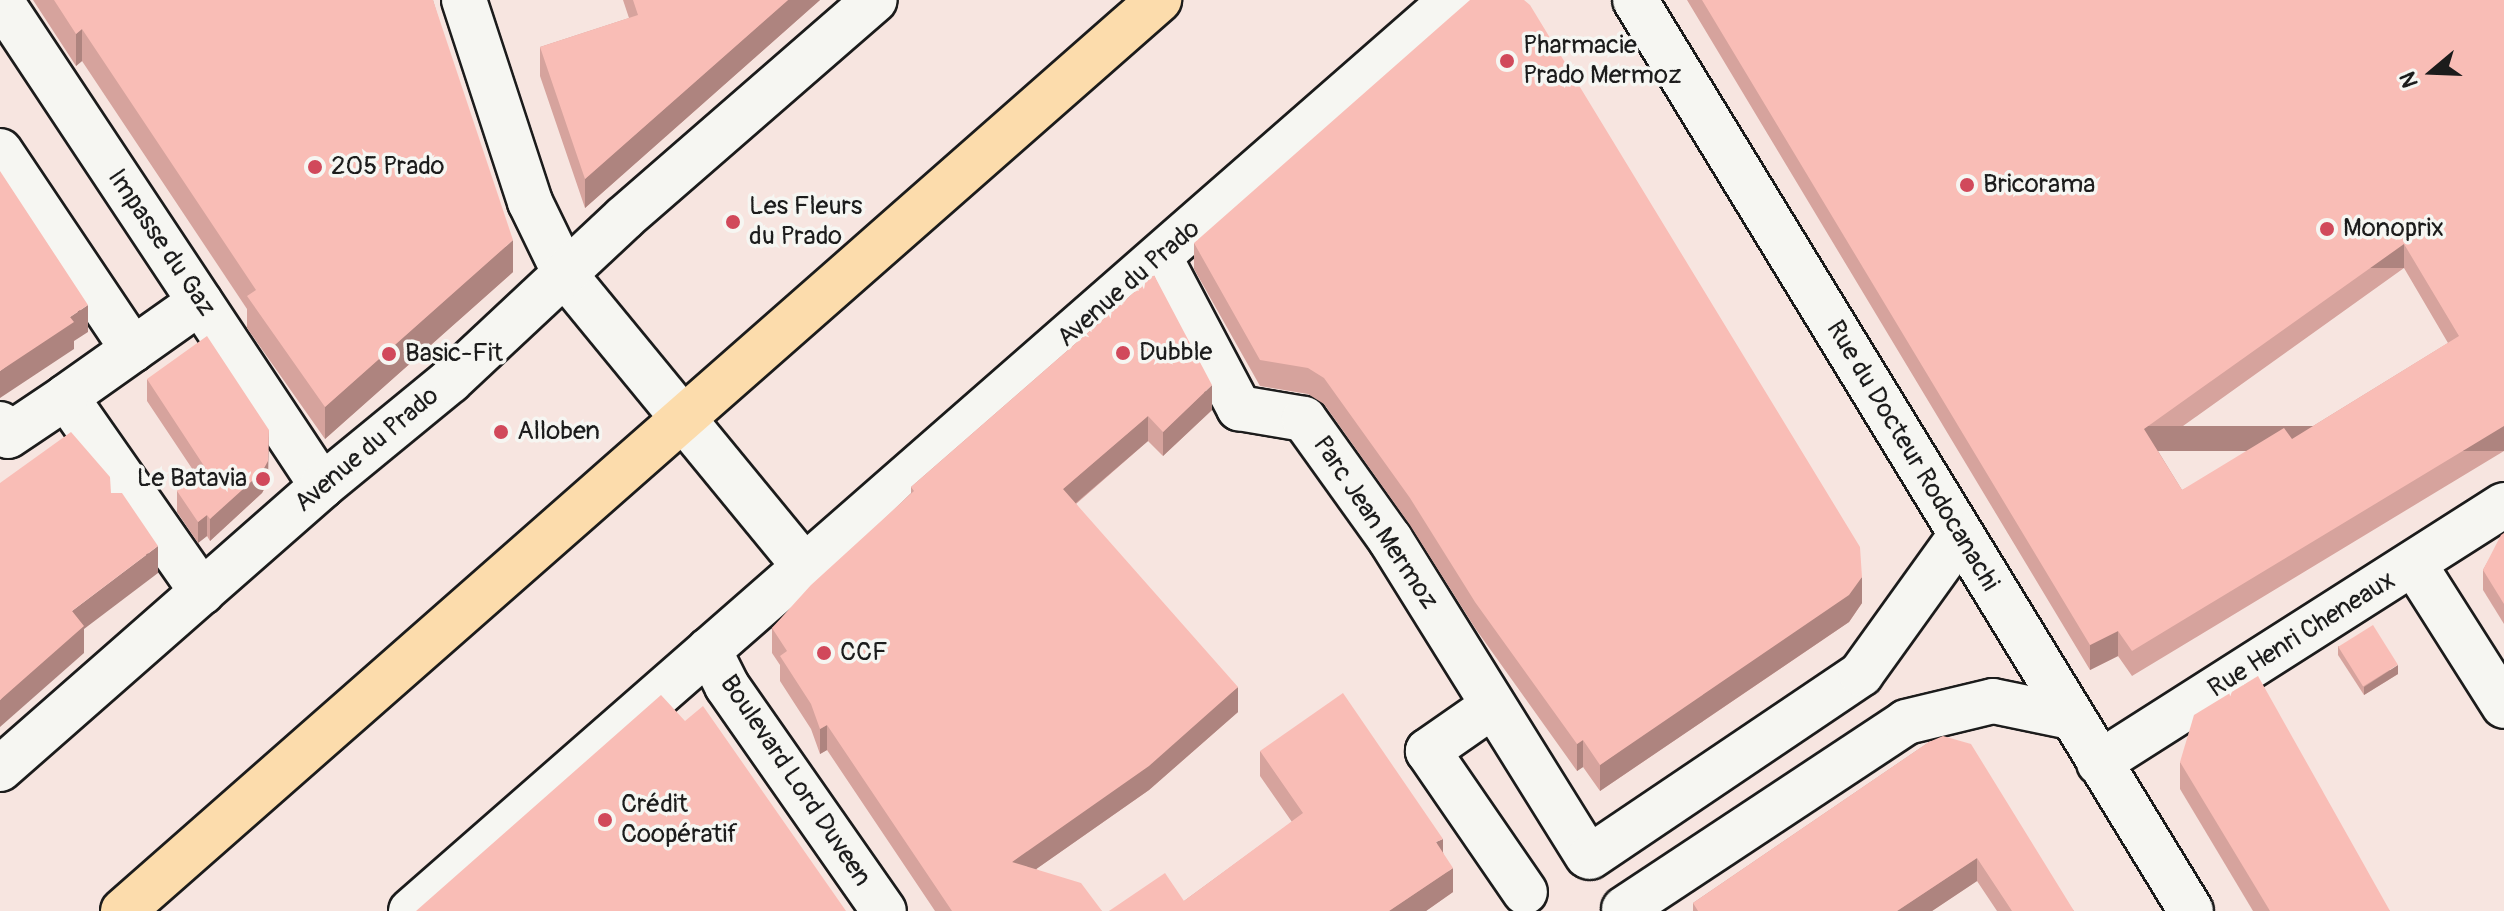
<!DOCTYPE html>
<html>
<head>
<meta charset="utf-8">
<style>
	body { margin:0 }
	#map { position:relative; width:2504px; height:911px; overflow:hidden; background:#f7e5e0; font-family:Pangolin,sans-serif }
	div>[style] { position:absolute }
	[style*='--x'] { left:calc(var(--x)*1px); top:calc(var(--y)*1px); width:calc(var(--w)*1px); rotate:calc(var(--a)*1deg) }
	.roads { filter:drop-shadow(2px 0 #1c1c1c) drop-shadow(-2px 0 #1c1c1c) drop-shadow(0 2px #1c1c1c) drop-shadow(0 -2px #1c1c1c) }
	.minor>* { height:44px; margin:-22px; padding:0 22px; transform-origin:22px; border-radius:22px; background:#f6f6f2 }
	.major>* { height:44px; margin:-22px; padding:0 22px; transform-origin:22px; border-radius:22px; background:#fcdcac }
	.wall>* { inset:0; background:#d6a39d }
	.shaded-wall>* { inset:0; background:#ae847f; transform-origin:0 0 }
	.building>* { inset:0; background:#f9bdb6; transform-origin:0 0 }
	.dots>* { width:22px; height:22px; translate:-50% -50%; box-sizing:border-box; border:4px solid #f6f6f2; border-radius:50% }
	span { translate:-50% -50%; white-space:nowrap; text-align:center; line-height:1.15; -webkit-text-stroke:7px #f6f6f2; paint-order:stroke }
	.poi-label { font-size:26px; color:#1c1c1c }
	.left { translate:0 -50%; text-align:left }
	.right { translate:-100% -50%; text-align:right }
	.street-label { font-size:26px; color:#1c1c1c }
	.north { position:absolute; left:2392px; top:32px; width:80px; height:80px; -webkit-text-stroke:6px #f6f6f2; paint-order:stroke; rotate:251deg; font-size:22px; font-weight:700; line-height:32px; text-align:center; color:#1c1c1c }
	.north::after { content:''; display:block; margin:auto; width:28px; height:36px; background:#1c1c1c; clip-path:polygon(50% 0,100% 100%,50% 72%,0 100%) }
</style>
</head>
<body>
<div id="map">
	<div class="roads">
		<div class="minor">
			<i style="--x:0;--y:0;--w:583;--a:56.47"></i>
			<i style="--x:464;--y:0;--w:213;--a:71.9"></i>
			<i style="--x:530;--y:202;--w:82;--a:64.1"></i>
			<i style="--x:566;--y:276;--w:374;--a:50.6"></i>
			<i style="--x:1635;--y:0;--w:1067;--a:58.6"></i>
			<i style="--x:0;--y:151;--w:239;--a:56.2"></i>
			<i style="--x:1160;--y:258;--w:170;--a:62.2"></i>
			<i style="--x:1239;--y:408;--w:66;--a:9.6"></i>
			<i style="--x:1304;--y:419;--w:148;--a:54.4"></i>
			<i style="--x:1390;--y:539;--w:373;--a:58.1"></i>
			<i style="--x:200;--y:302;--w:164;--a:144.7"></i>
			<i style="--x:66;--y:397;--w:238;--a:55.1"></i>
			<i style="--x:0;--y:424;--w:14;--a:56"></i>
			<i style="--x:8;--y:436;--w:70;--a:-33.9"></i>
			<i style="--x:2414;--y:564;--w:168;--a:57.6"></i>
			<i style="--x:709;--y:650;--w:40;--a:63.4"></i>
			<i style="--x:727;--y:686;--w:274;--a:55.1"></i>
			<i style="--x:1491;--y:707;--w:77;--a:145.1"></i>
			<i style="--x:1428;--y:751;--w:171;--a:55.5"></i>
			<i style="--x:2099;--y:763;--w:480;--a:-32.5"></i>
			<i style="--x:0;--y:769;--w:429;--a:-41.3"></i>
			<i style="--x:322;--y:486;--w:166;--a:-39.4"></i>
			<i style="--x:450;--y:381;--w:238;--a:-43.1"></i>
			<i style="--x:624;--y:218;--w:332;--a:-41"></i>
			<i style="--x:1590;--y:857;--w:327;--a:-34"></i>
			<i style="--x:1861;--y:674;--w:170;--a:-54.3"></i>
			<i style="--x:1624;--y:909;--w:338;--a:-33.5"></i>
			<i style="--x:1906;--y:722;--w:89;--a:-13.6"></i>
			<i style="--x:1993;--y:701;--w:80;--a:11.6"></i>
			<i style="--x:411;--y:911;--w:1383;--a:-41.19"></i>
		</div>
		<div class="major">
			<i style="--x:123;--y:911;--w:1380;--a:-41.33"></i>
		</div>
	</div>
	<div class="wall">
		<i style="clip-path:polygon(33px 0,433px 0,513px 272px,325px 439px,247px 328px,247px 309px,82px 61px,76px 66px)"></i>
		<i style="clip-path:polygon(623px 0,820px 0,585px 208px,540px 76px,540px 47px,629px 18px)"></i>
		<i style="clip-path:polygon(evenodd,1687px 0,2504px 0,2504px 451px,2132px 676px,2118px 656px,2090px 670px,1687px 0,2404px 268px,2448px 343px,2292px 439px,2182px 490px,2155px 446px,2404px 268px)"></i>
		<i style="clip-path:polygon(1194px 243px,1862px 603px,1849px 622px,1600px 791px,1583px 767px,1577px 771px,1475px 628px,1410px 525px,1324px 404px,1308px 394px,1260px 386px,1194px 269px)"></i>
		<i style="clip-path:polygon(1154px 275px,1212px 410px,1163px 456px,1148px 441px,1076px 504px,1238px 712px,1149px 790px,1036px 869px,1102px 911px,935px 911px,827px 750px,820px 754px,811px 729px,780px 681px,780px 665px,772px 653px,772px 628px,911px 493px,911px 487px)"></i>
		<i style="clip-path:polygon(147px 379px,268px 482px,262px 493px,210px 541px,207px 536px,198px 543px,177px 512px,177px 491px,197px 476px,147px 401px)"></i>
		<i style="clip-path:polygon(2504px 533px,2504px 624px,2483px 590px,2483px 570px)"></i>
		<i style="clip-path:polygon(2338px 646px,2398px 674px,2364px 695px,2338px 655px)"></i>
		<i style="clip-path:polygon(1929px 742px,2074px 911px,1997px 911px,1977px 881px,1932px 911px,1693px 911px,1693px 903px)"></i>
		<i style="clip-path:polygon(1260px 751px,1443px 852px,1453px 892px,1426px 911px,1109px 911px,1184px 901px,1292px 822px,1260px 776px)"></i>
		<i style="clip-path:polygon(2180px 762px,2390px 911px,2253px 911px,2180px 789px)"></i>
	</div>
	<div class="shaded-wall">
		<i style="clip-path:polygon(788px 0,820px 0,585px 208px,585px 179px)"></i>
		<i style="clip-path:polygon(82px 29px,82px 61px,76px 66px,76px 34px)"></i>
		<i style="clip-path:polygon(513px 240px,513px 272px,325px 439px,325px 407px)"></i>
		<i style="left:2404px;top:244px;width:24px;height:319px;rotate:90deg"></i>
		<i style="clip-path:polygon(88px 305px,88px 332px,74px 341px,74px 349px,0 398px,0 371px,70px 317px)"></i>
		<i style="clip-path:polygon(1212px 385px,1212px 410px,1163px 456px,1163px 432px)"></i>
		<i style="clip-path:polygon(1148px 416px,1148px 441px,1063px 514px,1063px 489px)"></i>
		<i style="left:2504px;top:426px;width:25px;height:435px;rotate:90deg"></i>
		<i style="clip-path:polygon(269px 430px,268px 482px,262px 493px,210px 541px,210px 519px)"></i>
		<i style="clip-path:polygon(207px 515px,207px 536px,198px 543px,198px 522px)"></i>
		<i style="clip-path:polygon(158px 546px,158px 573px,84px 629px,84px 653px,0 727px,0 700px,72px 611px)"></i>
		<i style="clip-path:polygon(1862px 577px,1862px 603px,1849px 622px,1600px 791px,1600px 765px)"></i>
		<i style="clip-path:polygon(2118px 631px,2118px 656px,2090px 670px,2090px 645px)"></i>
		<i style="clip-path:polygon(2398px 665px,2398px 674px,2364px 695px,2364px 687px)"></i>
		<i style="clip-path:polygon(1238px 687px,1238px 712px,1149px 790px,1012px 886px,1012px 862px)"></i>
		<i style="clip-path:polygon(827px 725px,827px 750px,820px 754px,820px 729px)"></i>
		<i style="clip-path:polygon(1583px 740px,1583px 767px,1577px 771px,1577px 744px)"></i>
		<i style="clip-path:polygon(1443px 839px,1443px 863px,1436px 842px)"></i>
		<i style="clip-path:polygon(1977px 858px,1977px 881px,1932px 911px,1897px 911px)"></i>
		<i style="clip-path:polygon(1453px 868px,1453px 892px,1426px 911px,1389px 911px)"></i>
	</div>
	<div class="building">
		<i style="clip-path:polygon(54px 0,433px 0,513px 240px,325px 407px,247px 296px,256px 290px,82px 29px,76px 34px)"></i>
		<i style="clip-path:polygon(633px 0,788px 0,585px 179px,540px 47px,638px 15px)"></i>
		<i style="clip-path:polygon(1470px 0,1524px 0,1530px 5px,1860px 547px,1862px 577px,1849px 595px,1600px 765px,1583px 740px,1577px 744px,1475px 602px,1410px 498px,1324px 378px,1308px 368px,1260px 360px,1194px 243px)"></i>
		<i style="clip-path:polygon(evenodd,1702px 0,2504px 0,2504px 426px,2132px 651px,2118px 631px,2090px 645px,1702px 0,2404px 244px,2459px 336px,2292px 439px,2284px 428px,2182px 490px,2144px 429px,2404px 244px)"></i>
		<i style="clip-path:polygon(0 171px,88px 305px,70px 317px,74px 322px,0 371px)"></i>
		<i style="clip-path:polygon(1154px 275px,1212px 385px,1163px 432px,1148px 416px,1063px 489px,1238px 687px,1149px 766px,1012px 862px,1081px 883px,1102px 911px,952px 911px,827px 725px,820px 729px,811px 704px,780px 656px,787px 651px,772px 628px,811px 585px,914px 491px,911px 487px)"></i>
		<i style="clip-path:polygon(207px 336px,269px 430px,268px 461px,262px 472px,210px 519px,207px 515px,198px 522px,177px 491px,206px 469px,147px 379px)"></i>
		<i style="clip-path:polygon(71px 432px,110px 477px,111px 493px,122px 493px,158px 546px,72px 611px,84px 626px,0 700px,0 483px)"></i>
		<i style="clip-path:polygon(2504px 533px,2504px 604px,2483px 570px,2501px 535px)"></i>
		<i style="left:2373px;top:625px;width:47px;height:41px;rotate:58deg"></i>
		<i style="clip-path:polygon(2258px 676px,2390px 911px,2270px 911px,2180px 762px,2194px 715px)"></i>
		<i style="clip-path:polygon(1343px 693px,1443px 839px,1436px 842px,1453px 868px,1389px 911px,1109px 911px,1165px 873px,1184px 901px,1303px 813px,1260px 751px)"></i>
		<i style="clip-path:polygon(661px 695px,685px 721px,703px 706px,846px 911px,416px 911px)"></i>
		<i style="clip-path:polygon(1943px 736px,1971px 744px,2074px 911px,2012px 911px,1977px 858px,1897px 911px,1698px 911px,1693px 903px,1929px 742px)"></i>
	</div>
	<div class="dots">
		<i style="left:1507px;top:61px;background:#d1495b"></i>
		<i style="left:315px;top:167px;background:#d1495b"></i>
		<i style="left:1967px;top:185px;background:#d1495b"></i>
		<i style="left:733px;top:222px;background:#d1495b"></i>
		<i style="left:2327px;top:229px;background:#d1495b"></i>
		<i style="left:1123px;top:353px;background:#d1495b"></i>
		<i style="left:389px;top:354px;background:#d1495b"></i>
		<i style="left:501px;top:432px;background:#d1495b"></i>
		<i style="left:263px;top:479px;background:#d1495b"></i>
		<i style="left:824px;top:653px;background:#d1495b"></i>
		<i style="left:605px;top:820px;background:#d1495b"></i>
	</div>
	<div class="poi-label">
		<span class="left" style="left:1523px;top:61px">Pharmacie<br>Prado Mermoz</span>
		<span class="left" style="left:331px;top:167px">205 Prado</span>
		<span class="left" style="left:1983px;top:185px">Bricorama</span>
		<span class="left" style="left:749px;top:222px">Les Fleurs<br>du Prado</span>
		<span class="left" style="left:2343px;top:229px">Monoprix</span>
		<span class="left" style="left:1139px;top:353px">Dubble</span>
		<span class="left" style="left:405px;top:354px">Basic-Fit</span>
		<span class="left" style="left:517px;top:432px">Alloben</span>
		<span class="right" style="left:247px;top:479px">Le Batavia</span>
		<span class="left" style="left:840px;top:653px">CCF</span>
		<span class="left" style="left:621px;top:820px">Crédit<br>Coopératif</span>
	</div>
	<div class="street-label">
		<span style="left:161px;top:243px;rotate:56deg">Impasse du Gaz</span>
		<span style="left:1129px;top:284px;rotate:-41deg">Avenue du Prado</span>
		<span style="left:367px;top:450px;rotate:-40deg">Avenue du Prado</span>
		<span style="left:1912px;top:456px;rotate:59deg">Rue du Docteur Rodocanachi</span>
		<span style="left:1375px;top:523px;rotate:56deg">Parc Jean Mermoz</span>
		<span style="left:2302px;top:635px;rotate:-32deg">Rue Henri Cheneaux</span>
		<span style="left:795px;top:781px;rotate:56deg">Boulevard Lord Duveen</span>
	</div>
	<div class="north">N</div>
</div>
</body>
</html>
